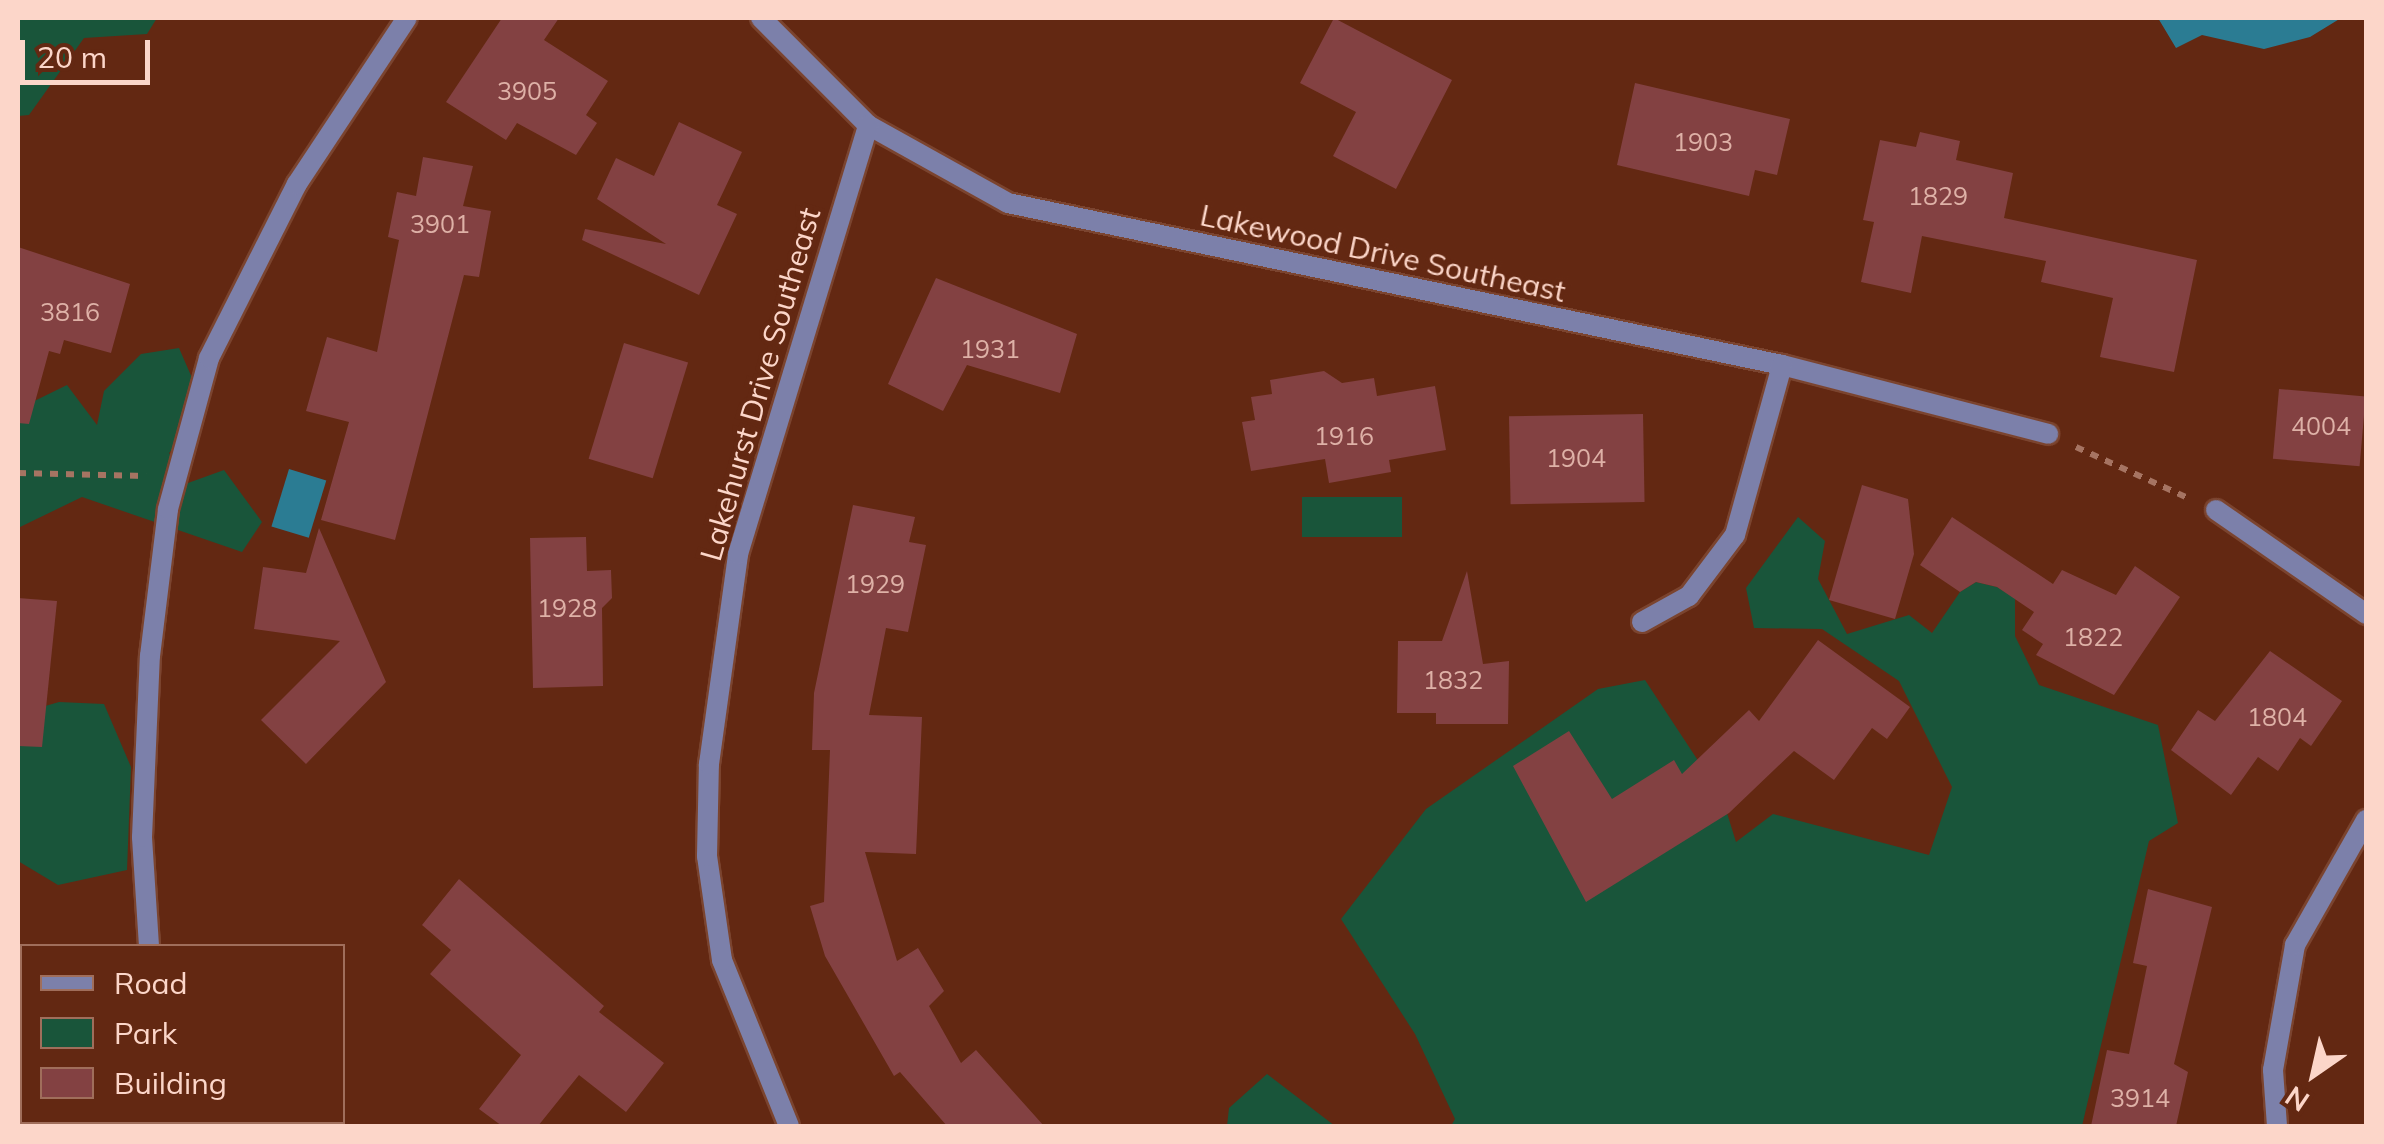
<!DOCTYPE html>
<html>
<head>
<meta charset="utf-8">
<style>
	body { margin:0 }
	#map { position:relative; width:2384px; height:1144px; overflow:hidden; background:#632812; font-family:Mulish,sans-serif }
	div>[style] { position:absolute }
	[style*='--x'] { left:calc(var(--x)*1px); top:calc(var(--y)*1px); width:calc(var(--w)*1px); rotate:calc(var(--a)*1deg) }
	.green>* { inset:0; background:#19553a; transform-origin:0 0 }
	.water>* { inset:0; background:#2b7c93; transform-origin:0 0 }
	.building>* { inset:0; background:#834142; transform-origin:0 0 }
	.path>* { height:6px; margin-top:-3px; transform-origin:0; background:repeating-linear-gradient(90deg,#a67462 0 8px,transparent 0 16px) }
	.roads { filter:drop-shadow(2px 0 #7b442f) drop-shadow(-2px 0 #7b442f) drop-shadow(0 2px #7b442f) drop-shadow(0 -2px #7b442f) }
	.minor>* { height:20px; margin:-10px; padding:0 10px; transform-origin:10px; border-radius:10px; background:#7c80aa }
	span { translate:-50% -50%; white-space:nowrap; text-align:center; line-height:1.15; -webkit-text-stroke:9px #632812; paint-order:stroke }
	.number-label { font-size:25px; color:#deb1a7 }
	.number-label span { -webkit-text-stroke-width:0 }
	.street-label { font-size:30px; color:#fcd6c9 }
	.frame { position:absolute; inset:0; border:20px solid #fcd6c9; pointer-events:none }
	.legend { position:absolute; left:20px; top:944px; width:325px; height:180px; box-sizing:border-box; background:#632812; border:2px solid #a06e5b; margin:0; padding:12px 18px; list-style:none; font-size:30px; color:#fcd6c9 }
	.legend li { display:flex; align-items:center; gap:20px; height:50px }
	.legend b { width:50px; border:2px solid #a06e5b }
	.north { position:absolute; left:2264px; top:1024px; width:100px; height:100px; -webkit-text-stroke:8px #632812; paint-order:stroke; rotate:214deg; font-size:28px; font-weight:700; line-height:40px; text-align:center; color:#fcd6c9 }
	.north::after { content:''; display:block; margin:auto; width:35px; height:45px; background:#fcd6c9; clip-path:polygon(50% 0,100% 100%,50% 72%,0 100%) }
	.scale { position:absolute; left:20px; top:40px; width:130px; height:45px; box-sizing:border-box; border:5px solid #fcd6c9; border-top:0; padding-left:12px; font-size:30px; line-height:35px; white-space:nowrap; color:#fcd6c9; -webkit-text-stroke:8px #632812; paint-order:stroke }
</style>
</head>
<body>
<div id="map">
	<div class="green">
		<i style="clip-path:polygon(18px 18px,157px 18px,147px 34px,84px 38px,29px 115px,18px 116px)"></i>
		<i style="clip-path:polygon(179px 348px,206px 410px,169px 453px,188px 483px,224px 470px,262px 522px,242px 552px,82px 497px,18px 528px,18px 409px,67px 385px,97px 425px,104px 391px,141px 354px)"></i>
		<i style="left:1302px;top:497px;width:100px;height:40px"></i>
		<i style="clip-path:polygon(1798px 517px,1825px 541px,1818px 579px,1847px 634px,1909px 615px,1932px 633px,1960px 592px,1976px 582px,1997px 587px,2015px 598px,2015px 636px,2039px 685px,2158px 725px,2178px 823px,2149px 841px,2082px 1126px,1451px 1126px,1455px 1119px,1415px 1034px,1341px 919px,1426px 809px,1598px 689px,1645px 680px,1722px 797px,1736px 842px,1773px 814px,1929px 855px,1952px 787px,1899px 681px,1822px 629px,1754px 628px,1746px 588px)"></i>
		<i style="clip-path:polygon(59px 702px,104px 704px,131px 767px,127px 870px,58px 885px,18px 861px,18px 714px)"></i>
		<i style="clip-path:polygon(1267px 1074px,1335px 1126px,1227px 1126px,1229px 1108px)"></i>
	</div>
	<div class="water">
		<i style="clip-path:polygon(2158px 18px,2341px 18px,2310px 37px,2264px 49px,2202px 35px,2176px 48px)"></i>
		<i style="left:289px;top:469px;width:39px;height:60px;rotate:17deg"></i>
	</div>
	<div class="building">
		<i style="clip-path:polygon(502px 18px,559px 18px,544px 40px,608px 81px,586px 115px,597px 123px,576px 155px,517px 123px,506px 140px,446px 102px)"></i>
		<i style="clip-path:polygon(1334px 18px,1452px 80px,1396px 189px,1333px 156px,1356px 112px,1300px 83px)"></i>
		<i style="clip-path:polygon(1635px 83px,1790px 119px,1777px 175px,1755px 170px,1749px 196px,1617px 165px)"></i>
		<i style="clip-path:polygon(679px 122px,742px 152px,717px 205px,737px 214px,699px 295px,582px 240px,585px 229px,666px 244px,597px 199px,616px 158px,654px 176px)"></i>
		<i style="clip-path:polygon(1920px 132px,1960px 141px,1956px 160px,2013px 173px,2004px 218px,2197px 260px,2174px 372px,2100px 357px,2113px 298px,2041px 282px,2046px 261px,1922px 236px,1911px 293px,1861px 282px,1874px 222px,1863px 220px,1880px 140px,1916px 147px)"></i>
		<i style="clip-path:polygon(423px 157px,473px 166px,463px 206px,491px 211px,479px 277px,464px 275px,395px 540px,321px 520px,349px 422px,306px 411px,327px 337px,377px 352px,399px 240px,388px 237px,397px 192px,416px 196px)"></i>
		<i style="clip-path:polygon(18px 247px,130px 284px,111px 353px,64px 340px,60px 354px,49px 351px,29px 424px,18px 423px)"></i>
		<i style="clip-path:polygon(936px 278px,1077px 334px,1060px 393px,967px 365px,943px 411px,888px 384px)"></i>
		<i style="left:624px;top:343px;width:67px;height:121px;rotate:17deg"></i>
		<i style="clip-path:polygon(1324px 371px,1342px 383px,1374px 378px,1377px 396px,1435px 386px,1446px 450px,1389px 460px,1391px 472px,1329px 483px,1325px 459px,1251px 471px,1242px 422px,1255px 420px,1251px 397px,1272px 394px,1270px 380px)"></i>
		<i style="left:2279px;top:389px;width:87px;height:70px;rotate:5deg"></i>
		<i style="left:1643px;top:414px;width:88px;height:134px;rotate:89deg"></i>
		<i style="clip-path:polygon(1862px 485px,1908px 499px,1914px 554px,1895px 619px,1829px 600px)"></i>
		<i style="clip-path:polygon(853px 505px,915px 517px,909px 542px,926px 545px,908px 632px,886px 628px,869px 715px,922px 717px,916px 854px,865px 852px,897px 961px,918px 948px,944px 991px,929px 1006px,961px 1063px,976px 1050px,1044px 1126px,947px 1126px,900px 1072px,894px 1076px,825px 956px,810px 906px,824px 902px,830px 750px,812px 750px,814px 693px)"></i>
		<i style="clip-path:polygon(1952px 517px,2053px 584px,2062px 570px,2116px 595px,2135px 566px,2180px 597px,2114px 695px,2036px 655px,2043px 644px,2022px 630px,2034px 612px,1997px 587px,1976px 582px,1960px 592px,1920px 565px)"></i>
		<i style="clip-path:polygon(319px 528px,386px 682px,306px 764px,261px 720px,340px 641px,254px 629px,263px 567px,306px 573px)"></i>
		<i style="clip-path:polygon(586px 537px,587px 571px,611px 570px,612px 598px,602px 608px,603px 686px,533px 688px,530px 538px)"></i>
		<i style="clip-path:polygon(1467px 571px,1483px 664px,1509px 661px,1508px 724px,1436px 724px,1436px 713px,1397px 713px,1398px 641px,1442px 641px)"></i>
		<i style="clip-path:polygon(18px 598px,57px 601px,42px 747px,18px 746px)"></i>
		<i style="clip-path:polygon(1818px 640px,1910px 707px,1887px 739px,1872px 728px,1834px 780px,1794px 751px,1729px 813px,1586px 902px,1513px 766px,1569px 731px,1612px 799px,1674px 760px,1682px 774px,1749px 710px,1759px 721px)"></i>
		<i style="clip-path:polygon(2270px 651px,2342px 701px,2311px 746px,2300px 738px,2278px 771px,2258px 757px,2231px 795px,2171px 750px,2198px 710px,2215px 721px)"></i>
		<i style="clip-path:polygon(459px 879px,604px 1006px,599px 1012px,664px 1063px,626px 1112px,579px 1075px,538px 1126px,502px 1126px,479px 1109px,521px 1055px,430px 974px,451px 950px,422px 925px)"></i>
		<i style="clip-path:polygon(2148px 889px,2212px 907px,2174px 1064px,2188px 1072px,2176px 1126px,2091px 1126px,2107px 1050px,2129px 1054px,2147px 966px,2133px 963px)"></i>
	</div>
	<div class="path">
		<i style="--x:2076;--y:447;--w:123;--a:24.5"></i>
		<i style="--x:18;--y:473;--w:128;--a:1.3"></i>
	</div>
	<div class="roads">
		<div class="minor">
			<i style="--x:761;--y:18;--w:151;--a:45"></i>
			<i style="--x:868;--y:125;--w:160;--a:29.1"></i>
			<i style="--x:1008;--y:203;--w:791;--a:11.82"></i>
			<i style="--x:1782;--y:365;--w:275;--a:14.5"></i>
			<i style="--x:2216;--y:510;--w:183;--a:34.7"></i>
			<i style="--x:1642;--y:622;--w:54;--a:-29"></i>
			<i style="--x:1689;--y:596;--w:76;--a:-53"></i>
			<i style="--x:1735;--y:535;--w:176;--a:-74.5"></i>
			<i style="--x:149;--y:946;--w:109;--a:-93.7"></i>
			<i style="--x:142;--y:837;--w:181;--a:-87.5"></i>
			<i style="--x:150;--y:656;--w:148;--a:-83"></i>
			<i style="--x:168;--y:509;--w:156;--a:-74.8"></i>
			<i style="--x:209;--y:358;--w:195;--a:-63.2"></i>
			<i style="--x:297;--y:184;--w:199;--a:-56.5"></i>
			<i style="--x:285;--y:1122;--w:24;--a:9"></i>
			<i style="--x:72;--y:1126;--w:14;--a:-17"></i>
			<i style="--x:789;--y:1126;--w:179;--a:-112"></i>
			<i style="--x:722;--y:960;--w:105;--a:-98.2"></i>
			<i style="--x:707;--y:856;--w:92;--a:-88.8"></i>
			<i style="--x:709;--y:764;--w:212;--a:-82.1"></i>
			<i style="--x:738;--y:554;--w:448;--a:-73.1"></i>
			<i style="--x:2277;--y:1126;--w:56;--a:-94.1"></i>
			<i style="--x:2273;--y:1070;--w:127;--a:-80"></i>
			<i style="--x:2295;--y:945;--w:144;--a:-60.4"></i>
		</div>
	</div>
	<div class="number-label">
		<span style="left:527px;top:91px">3905</span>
		<span style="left:1703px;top:142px">1903</span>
		<span style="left:1938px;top:196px">1829</span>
		<span style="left:440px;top:224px">3901</span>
		<span style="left:70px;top:312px">3816</span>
		<span style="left:990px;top:349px">1931</span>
		<span style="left:2321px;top:426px">4004</span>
		<span style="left:1344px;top:436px">1916</span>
		<span style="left:1576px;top:458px">1904</span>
		<span style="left:875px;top:584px">1929</span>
		<span style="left:567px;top:608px">1928</span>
		<span style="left:2093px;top:637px">1822</span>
		<span style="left:1453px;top:680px">1832</span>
		<span style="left:2277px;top:717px">1804</span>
		<span style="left:2140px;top:1098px">3914</span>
	</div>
	<div class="street-label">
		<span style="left:1383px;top:253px;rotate:12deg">Lakewood Drive Southeast</span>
		<span style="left:760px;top:384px;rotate:-74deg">Lakehurst Drive Southeast</span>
	</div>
	<div class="frame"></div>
	<ul class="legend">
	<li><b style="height:12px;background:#7c80aa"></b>Road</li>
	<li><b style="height:28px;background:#19553a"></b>Park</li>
	<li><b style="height:28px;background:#834142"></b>Building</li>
	</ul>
	<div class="north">N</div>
	<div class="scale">20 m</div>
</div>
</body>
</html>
